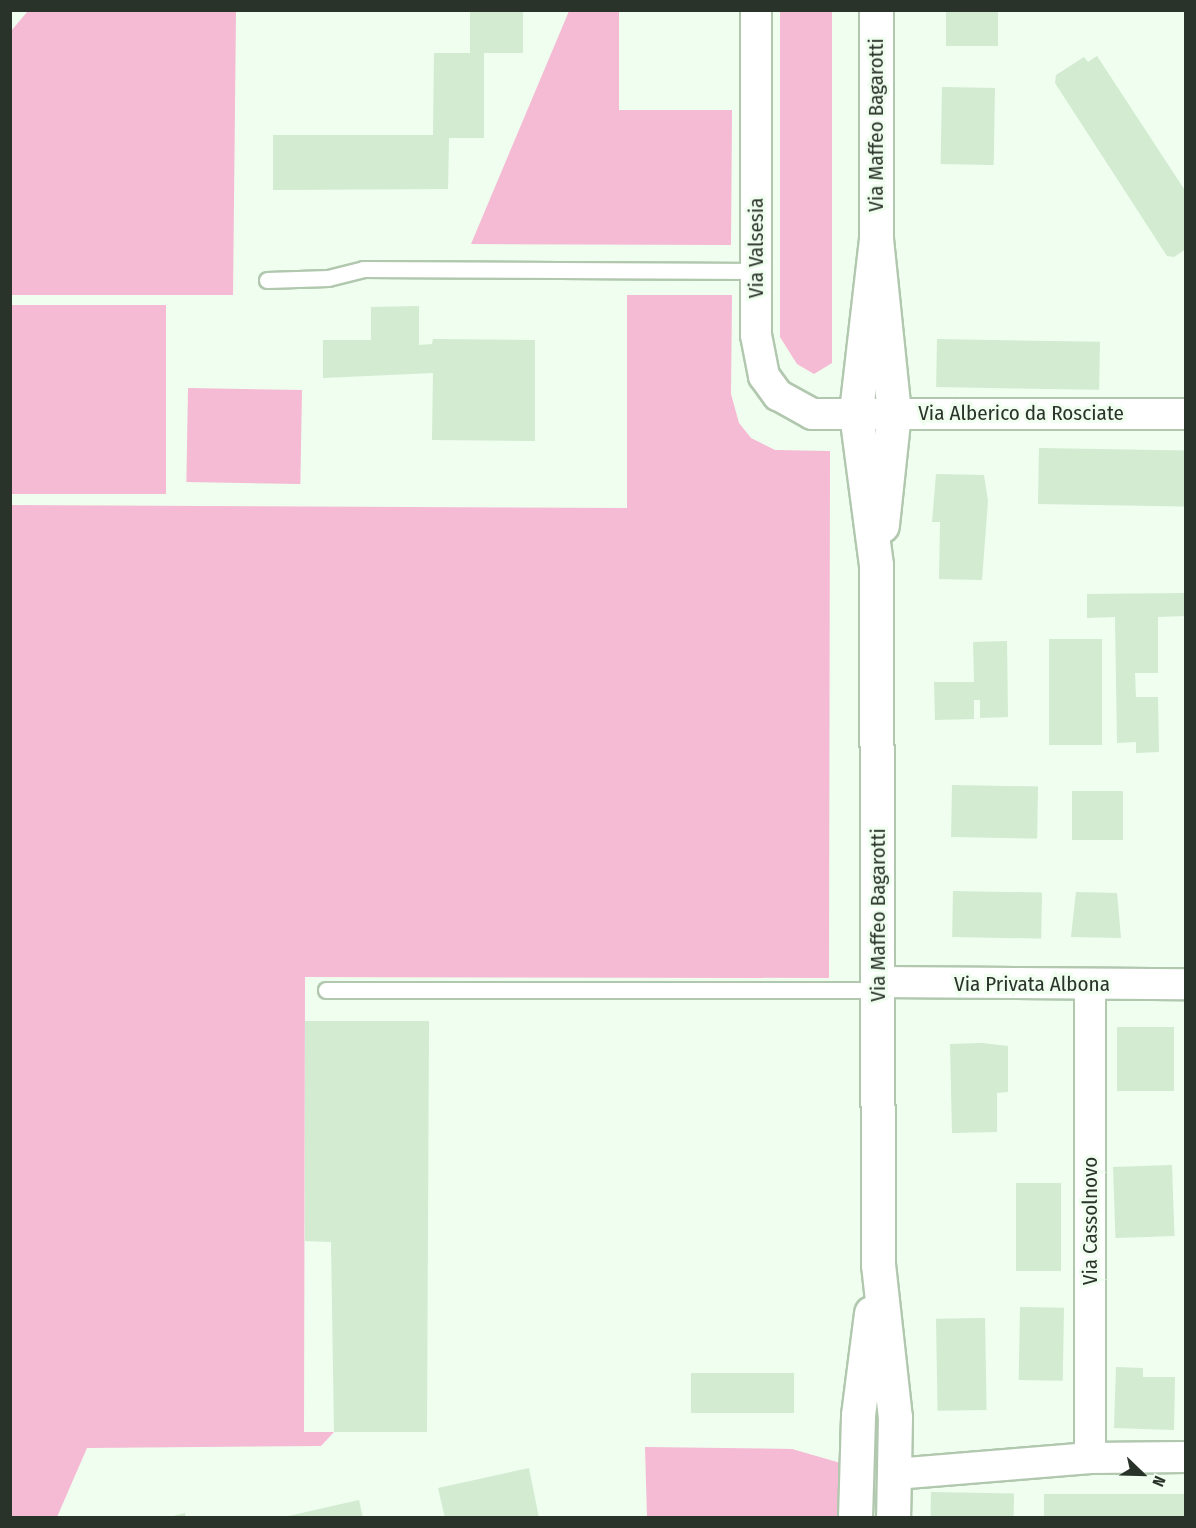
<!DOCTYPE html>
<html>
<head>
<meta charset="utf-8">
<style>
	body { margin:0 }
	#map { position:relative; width:1196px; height:1528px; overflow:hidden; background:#effeee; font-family:"Fira Sans Condensed",sans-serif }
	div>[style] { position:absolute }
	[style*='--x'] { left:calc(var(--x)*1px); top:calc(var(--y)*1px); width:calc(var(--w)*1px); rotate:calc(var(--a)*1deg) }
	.green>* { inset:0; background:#f5bad4; transform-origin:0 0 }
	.building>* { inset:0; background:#d2ebd1; transform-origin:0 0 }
	.roads { filter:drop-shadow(2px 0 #b1c8af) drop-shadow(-2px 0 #b1c8af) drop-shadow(0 2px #b1c8af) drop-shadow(0 -2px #b1c8af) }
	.lane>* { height:15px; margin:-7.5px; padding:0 7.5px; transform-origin:7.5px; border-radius:7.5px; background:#fff }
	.street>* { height:30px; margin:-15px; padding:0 15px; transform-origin:15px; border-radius:15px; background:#fff }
	.secondary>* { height:33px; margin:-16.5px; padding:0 16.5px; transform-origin:16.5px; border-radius:16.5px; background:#fff }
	span { translate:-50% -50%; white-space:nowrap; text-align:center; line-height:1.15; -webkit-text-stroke:6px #effeee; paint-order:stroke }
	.street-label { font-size:21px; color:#2a3329 }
	.frame { position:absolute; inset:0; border:12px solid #2a3329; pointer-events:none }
	.north { position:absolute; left:1112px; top:1444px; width:60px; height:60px; -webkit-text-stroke:4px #effeee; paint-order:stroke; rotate:113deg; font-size:16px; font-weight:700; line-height:24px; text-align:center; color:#2a3329 }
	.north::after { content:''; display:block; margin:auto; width:21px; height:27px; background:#2a3329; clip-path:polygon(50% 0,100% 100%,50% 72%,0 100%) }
</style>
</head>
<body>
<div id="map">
	<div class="green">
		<i style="clip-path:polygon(28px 11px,236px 11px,233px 295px,11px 295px,11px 31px)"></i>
		<i style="clip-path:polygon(569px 11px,619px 11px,619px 110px,732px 110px,731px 245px,471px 244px)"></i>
		<i style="clip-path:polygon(780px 11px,832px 11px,832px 363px,814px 374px,797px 364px,780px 337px)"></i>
		<i style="clip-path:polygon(627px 295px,732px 295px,731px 394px,739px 423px,751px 438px,775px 450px,830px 451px,829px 978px,305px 977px,304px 1432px,334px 1432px,321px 1446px,87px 1448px,57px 1517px,11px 1517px,11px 505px,627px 508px)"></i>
		<i style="left:11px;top:305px;width:155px;height:189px"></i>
		<i style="left:188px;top:388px;width:114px;height:94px;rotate:1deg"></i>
		<i style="clip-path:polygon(645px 1447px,792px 1449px,844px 1464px,843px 1517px,647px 1517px)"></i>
	</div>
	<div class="building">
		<i style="clip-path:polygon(470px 10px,523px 10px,523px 53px,484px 53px,484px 138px,449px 138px,448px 189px,273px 190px,273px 135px,433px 135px,434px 53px,470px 53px)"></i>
		<i style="left:946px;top:10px;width:52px;height:36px"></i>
		<i style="clip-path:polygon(1097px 56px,1186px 192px,1186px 249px,1174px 257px,1167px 256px,1055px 83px,1056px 75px,1084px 57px,1088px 62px)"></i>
		<i style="left:942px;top:87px;width:53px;height:77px;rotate:1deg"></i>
		<i style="clip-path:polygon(419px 306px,419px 345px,432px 344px,433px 339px,535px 340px,535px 441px,432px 440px,433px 373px,323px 378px,323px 340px,371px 340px,371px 307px)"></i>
		<i style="left:937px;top:339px;width:163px;height:48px;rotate:1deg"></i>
		<i style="left:1039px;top:448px;width:147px;height:56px;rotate:1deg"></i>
		<i style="clip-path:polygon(936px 474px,984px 475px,988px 501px,982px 580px,939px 579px,940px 522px,932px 522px)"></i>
		<i style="clip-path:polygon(1186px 593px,1186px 616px,1158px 617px,1158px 673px,1135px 673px,1136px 697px,1158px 697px,1159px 752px,1136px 753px,1136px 742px,1117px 743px,1115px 617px,1087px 618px,1087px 594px)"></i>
		<i style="left:1049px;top:639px;width:53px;height:106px"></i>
		<i style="clip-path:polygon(1007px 641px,1008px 717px,980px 718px,980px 700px,974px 700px,974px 719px,935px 720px,934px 682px,974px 682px,973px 642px)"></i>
		<i style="left:952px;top:785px;width:86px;height:52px;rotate:1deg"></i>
		<i style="left:1072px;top:791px;width:51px;height:49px"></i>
		<i style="left:953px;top:891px;width:89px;height:46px;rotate:1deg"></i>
		<i style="clip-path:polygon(1076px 892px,1117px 893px,1121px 938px,1071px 937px)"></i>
		<i style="clip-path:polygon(305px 1021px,429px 1021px,427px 1432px,334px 1432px,331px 1242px,305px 1241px)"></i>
		<i style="left:1117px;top:1027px;width:57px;height:64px"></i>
		<i style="clip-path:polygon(982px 1043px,1008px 1046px,1008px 1092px,997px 1093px,997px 1132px,952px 1133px,950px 1044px)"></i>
		<i style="left:1172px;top:1165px;width:71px;height:59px;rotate:88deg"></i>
		<i style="left:1016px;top:1183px;width:45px;height:88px"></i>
		<i style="left:1020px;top:1307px;width:44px;height:73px;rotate:1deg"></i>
		<i style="left:985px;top:1318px;width:92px;height:49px;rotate:89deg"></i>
		<i style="clip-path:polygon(1116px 1367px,1143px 1368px,1143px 1377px,1175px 1377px,1174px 1430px,1114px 1428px)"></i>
		<i style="left:691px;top:1373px;width:103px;height:40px"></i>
		<i style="clip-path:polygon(529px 1468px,539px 1518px,445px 1518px,438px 1488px)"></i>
		<i style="left:931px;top:1492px;width:83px;height:26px;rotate:1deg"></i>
		<i style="left:1186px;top:1494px;width:24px;height:142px;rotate:90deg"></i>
		<i style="clip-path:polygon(359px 1500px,363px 1518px,284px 1518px,284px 1517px)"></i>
		<i style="clip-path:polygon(185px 1513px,186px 1518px,169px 1518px,169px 1517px)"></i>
	</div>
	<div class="roads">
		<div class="lane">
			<i style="--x:267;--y:280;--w:61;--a:-1.9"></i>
			<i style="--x:328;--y:278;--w:36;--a:-14"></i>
			<i style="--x:363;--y:269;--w:393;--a:0.3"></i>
			<i style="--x:326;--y:990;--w:552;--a:0"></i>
		</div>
		<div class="street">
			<i style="--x:756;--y:10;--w:325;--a:90"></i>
			<i style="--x:756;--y:335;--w:42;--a:79"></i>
			<i style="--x:764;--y:376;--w:24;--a:54"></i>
			<i style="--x:778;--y:395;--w:39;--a:29"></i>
			<i style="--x:812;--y:414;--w:374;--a:0"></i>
			<i style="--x:879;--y:982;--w:307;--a:0.4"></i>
			<i style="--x:1090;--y:984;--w:474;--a:90"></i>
			<i style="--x:895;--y:1474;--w:196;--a:-4.7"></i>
			<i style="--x:1090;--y:1458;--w:96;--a:-0.6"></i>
		</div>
		<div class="secondary">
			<i style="--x:876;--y:10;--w:229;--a:90"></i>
			<i style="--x:876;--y:239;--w:174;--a:84.1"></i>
			<i style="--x:894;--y:412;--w:114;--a:96.1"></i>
			<i style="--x:876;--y:239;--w:175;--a:96.6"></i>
			<i style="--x:856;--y:413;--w:153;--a:82.5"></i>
			<i style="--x:876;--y:565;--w:699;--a:89.84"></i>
			<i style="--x:878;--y:1264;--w:154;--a:83.7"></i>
			<i style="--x:895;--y:1417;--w:101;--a:91.1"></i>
			<i style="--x:855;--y:1518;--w:103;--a:-88.3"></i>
			<i style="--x:858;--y:1415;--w:103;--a:-82.7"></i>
		</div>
	</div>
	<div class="street-label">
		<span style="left:876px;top:125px;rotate:-90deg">Via Maffeo Bagarotti</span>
		<span style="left:756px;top:248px;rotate:-90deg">Via Valsesia</span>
		<span style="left:1021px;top:413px">Via Alberico da Rosciate</span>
		<span style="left:878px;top:915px;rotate:-90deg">Via Maffeo Bagarotti</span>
		<span style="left:1032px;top:984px">Via Privata Albona</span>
		<span style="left:1090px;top:1221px;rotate:-90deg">Via Cassolnovo</span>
	</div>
	<div class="frame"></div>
	<div class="north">N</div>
</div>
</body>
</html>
